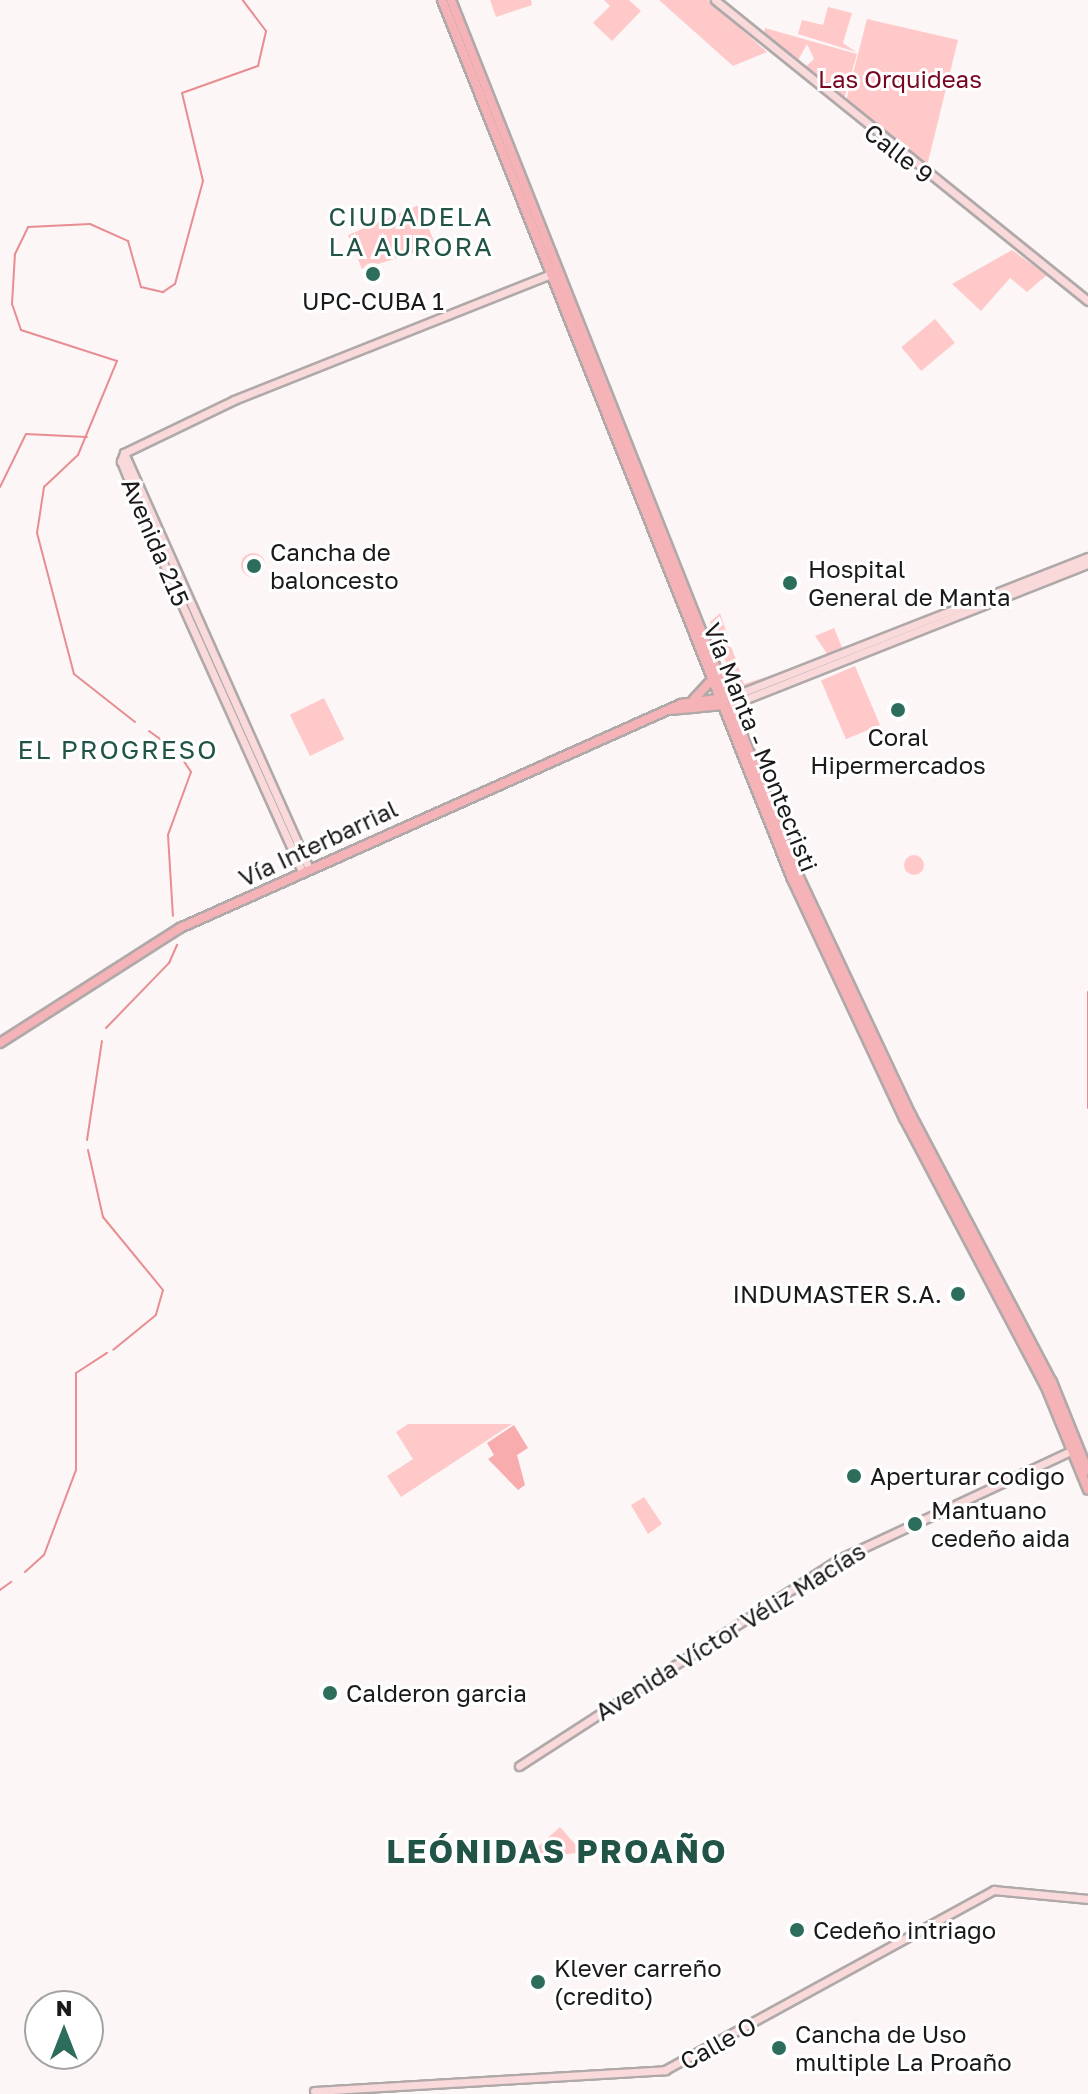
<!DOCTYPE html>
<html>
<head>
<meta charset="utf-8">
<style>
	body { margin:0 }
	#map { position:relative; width:1088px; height:2094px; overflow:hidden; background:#fcf6f6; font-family:"Golos Text",sans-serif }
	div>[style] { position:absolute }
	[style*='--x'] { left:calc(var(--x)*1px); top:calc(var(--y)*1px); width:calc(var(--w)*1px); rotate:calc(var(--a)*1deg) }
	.green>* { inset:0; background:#ffc9ca; transform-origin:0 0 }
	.round { border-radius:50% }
	.forest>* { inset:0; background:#f8acae }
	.stream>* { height:2px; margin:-1px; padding:0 1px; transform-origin:1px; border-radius:1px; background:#e88d91 }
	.roads { filter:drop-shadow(2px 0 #afa9a9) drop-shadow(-2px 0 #afa9a9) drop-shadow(0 2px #afa9a9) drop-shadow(0 -2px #afa9a9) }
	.secondary>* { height:7px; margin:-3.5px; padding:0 3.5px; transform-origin:3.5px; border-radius:3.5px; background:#fad9db }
	.primary>* { height:8px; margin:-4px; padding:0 4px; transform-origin:4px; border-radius:4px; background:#f6b3b7 }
	.dots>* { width:22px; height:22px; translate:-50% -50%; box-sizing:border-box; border:4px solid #fff; border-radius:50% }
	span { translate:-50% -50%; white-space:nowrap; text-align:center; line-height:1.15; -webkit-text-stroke:6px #fff; paint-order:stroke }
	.park-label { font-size:24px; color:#780621 }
	.street-label { font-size:24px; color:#1b1919 }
	.poi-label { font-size:24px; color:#1b1919 }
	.left { translate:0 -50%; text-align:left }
	.right { translate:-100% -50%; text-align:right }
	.neighbourhood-label { font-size:26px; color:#215446; letter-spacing:2px }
	.district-label { font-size:32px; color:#215446; font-weight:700; letter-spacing:2px }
	.north { position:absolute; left:24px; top:1990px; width:80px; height:80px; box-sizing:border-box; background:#fff; border:2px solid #a4a3a3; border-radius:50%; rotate:0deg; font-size:22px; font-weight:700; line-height:32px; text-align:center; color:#1b1919 }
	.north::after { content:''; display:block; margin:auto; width:28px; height:36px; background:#2d6d5c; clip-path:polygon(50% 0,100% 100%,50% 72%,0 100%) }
</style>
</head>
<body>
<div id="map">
	<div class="green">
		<i style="clip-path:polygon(490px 0,531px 0,532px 5px,496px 17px)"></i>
		<i style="clip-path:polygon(604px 0,629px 0,641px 11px,612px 41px,593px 23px,610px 6px)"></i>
		<i style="clip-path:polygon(659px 0,708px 0,767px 52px,733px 66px)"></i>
		<i style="clip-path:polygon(828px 7px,852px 13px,843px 43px,856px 52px,798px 34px,802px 20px,823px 25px)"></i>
		<i style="clip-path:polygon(867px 19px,958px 40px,926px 170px,845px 105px)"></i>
		<i style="clip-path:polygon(evenodd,765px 28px,857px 54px,842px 106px,762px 42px,765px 28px,807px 44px,814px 59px,803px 69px,796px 64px,807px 44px)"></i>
		<i style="clip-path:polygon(419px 205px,436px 246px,362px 269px,348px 235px)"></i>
		<i style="clip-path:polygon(1012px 250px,1047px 275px,1027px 292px,1010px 278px,981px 311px,952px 284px)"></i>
		<i style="left:935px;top:319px;width:31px;height:44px;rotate:50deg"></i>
		<i class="round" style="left:241px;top:553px;width:24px;height:24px"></i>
		<i style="clip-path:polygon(720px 613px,744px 684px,815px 661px,737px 691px,710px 622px)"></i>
		<i style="clip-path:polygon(834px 628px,844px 652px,830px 658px,815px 636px)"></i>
		<i style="left:855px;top:666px;width:64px;height:37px;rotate:67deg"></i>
		<i style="left:324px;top:698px;width:46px;height:38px;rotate:64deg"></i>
		<i class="round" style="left:904px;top:855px;width:20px;height:20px"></i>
		<i style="clip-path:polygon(408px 1424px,512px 1424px,401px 1497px,387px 1476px,413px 1459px,396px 1432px)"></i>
		<i style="clip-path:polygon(644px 1497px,662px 1524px,648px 1534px,631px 1505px)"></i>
		<i style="clip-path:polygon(560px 1827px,582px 1852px,533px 1859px,532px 1852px)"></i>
		<i class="round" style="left:769px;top:2038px;width:20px;height:20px"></i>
	</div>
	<div class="forest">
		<i style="clip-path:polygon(514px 1425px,528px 1448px,517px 1455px,525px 1485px,518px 1490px,488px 1459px,494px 1455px,487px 1443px)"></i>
	</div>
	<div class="stream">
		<i style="--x:0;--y:487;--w:59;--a:-63.9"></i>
		<i style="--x:26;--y:434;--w:61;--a:2.8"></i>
		<i style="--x:135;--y:722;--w:78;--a:-141.8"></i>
		<i style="--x:74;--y:674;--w:146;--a:-104.7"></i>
		<i style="--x:37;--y:533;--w:47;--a:-81.3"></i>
		<i style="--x:44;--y:487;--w:47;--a:-43.3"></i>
		<i style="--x:78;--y:455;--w:102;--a:-67.5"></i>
		<i style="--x:117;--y:361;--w:101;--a:-162.1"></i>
		<i style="--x:21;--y:330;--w:28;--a:-109"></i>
		<i style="--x:12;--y:304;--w:50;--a:-86.6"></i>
		<i style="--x:15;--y:254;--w:30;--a:-64"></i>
		<i style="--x:28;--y:227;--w:62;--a:-2.8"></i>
		<i style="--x:90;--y:224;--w:42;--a:24.1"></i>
		<i style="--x:128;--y:241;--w:48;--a:74.2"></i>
		<i style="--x:141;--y:287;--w:23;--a:13"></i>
		<i style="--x:163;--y:292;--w:14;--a:-34"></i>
		<i style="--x:175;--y:284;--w:107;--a:-74.8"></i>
		<i style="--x:203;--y:181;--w:90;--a:-103.4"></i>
		<i style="--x:182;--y:93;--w:81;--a:-19.6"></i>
		<i style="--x:258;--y:66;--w:36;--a:-77"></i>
		<i style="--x:266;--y:31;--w:39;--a:-127"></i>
		<i style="--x:149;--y:731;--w:36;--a:36"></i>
		<i style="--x:178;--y:752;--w:24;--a:57"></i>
		<i style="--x:191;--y:772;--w:67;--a:110.1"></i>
		<i style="--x:168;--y:835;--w:81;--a:86.5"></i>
		<i style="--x:1088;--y:992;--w:116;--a:90"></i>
		<i style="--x:106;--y:1028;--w:91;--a:-45.9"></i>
		<i style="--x:169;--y:963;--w:20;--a:-66"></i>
		<i style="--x:87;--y:1140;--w:100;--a:-81.4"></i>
		<i style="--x:88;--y:1150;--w:69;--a:77.4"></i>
		<i style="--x:103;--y:1217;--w:94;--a:50.6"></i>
		<i style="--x:163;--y:1290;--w:26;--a:106"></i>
		<i style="--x:156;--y:1315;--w:55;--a:140.9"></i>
		<i style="--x:25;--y:1572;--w:25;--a:-42"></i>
		<i style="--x:44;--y:1555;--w:91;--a:-69.4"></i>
		<i style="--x:76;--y:1470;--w:97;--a:-90"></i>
		<i style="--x:76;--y:1373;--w:37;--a:-33"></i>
		<i style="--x:0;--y:1590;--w:14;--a:-36"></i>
	</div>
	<div class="roads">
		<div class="secondary">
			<i style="--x:715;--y:0;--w:479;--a:38.9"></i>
			<i style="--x:124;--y:453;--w:122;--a:-25.7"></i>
			<i style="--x:234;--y:400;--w:343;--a:-21.7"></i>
			<i style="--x:124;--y:453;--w:9;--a:111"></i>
			<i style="--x:121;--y:461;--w:75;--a:68.2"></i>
			<i style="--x:149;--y:531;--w:375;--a:65.8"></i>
			<i style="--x:124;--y:453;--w:455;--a:66"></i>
			<i style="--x:728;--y:698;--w:387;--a:-21.4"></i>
			<i style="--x:731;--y:705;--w:384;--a:-21.6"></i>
			<i style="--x:519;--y:1766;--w:381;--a:-32.9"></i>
			<i style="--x:839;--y:1559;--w:263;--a:-25"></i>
			<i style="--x:314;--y:2091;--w:352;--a:-3.4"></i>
			<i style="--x:665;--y:2070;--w:375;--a:-28.7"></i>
			<i style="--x:994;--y:1890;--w:94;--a:5.5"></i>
		</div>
		<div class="primary">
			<i style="--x:442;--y:0;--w:946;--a:68.29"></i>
			<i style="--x:792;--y:879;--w:264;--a:64.9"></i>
			<i style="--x:904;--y:1118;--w:302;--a:62.2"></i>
			<i style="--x:1045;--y:1385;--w:113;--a:67.7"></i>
			<i style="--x:451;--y:0;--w:944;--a:68.36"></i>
			<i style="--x:799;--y:877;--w:263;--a:64.8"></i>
			<i style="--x:911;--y:1115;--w:302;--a:62.2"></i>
			<i style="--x:1052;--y:1382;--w:96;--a:68"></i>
			<i style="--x:694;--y:699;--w:26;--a:-47"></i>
			<i style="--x:670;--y:710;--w:54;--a:-5.3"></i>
			<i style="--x:0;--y:1043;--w:214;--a:-32.6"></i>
			<i style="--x:180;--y:928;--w:549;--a:-24.09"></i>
			<i style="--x:681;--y:704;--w:43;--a:-7.9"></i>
		</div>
	</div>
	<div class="dots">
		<i style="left:373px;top:274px;background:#2d6d5c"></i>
		<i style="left:254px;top:566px;background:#2d6d5c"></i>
		<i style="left:790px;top:583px;background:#2d6d5c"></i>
		<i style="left:898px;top:710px;background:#2d6d5c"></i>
		<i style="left:958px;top:1294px;background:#2d6d5c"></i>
		<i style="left:854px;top:1476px;background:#2d6d5c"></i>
		<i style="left:915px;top:1524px;background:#2d6d5c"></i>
		<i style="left:330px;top:1693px;background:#2d6d5c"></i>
		<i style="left:797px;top:1930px;background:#2d6d5c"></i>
		<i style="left:538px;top:1982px;background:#2d6d5c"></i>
		<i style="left:779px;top:2048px;background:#2d6d5c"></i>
	</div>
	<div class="park-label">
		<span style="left:900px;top:79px">Las Orquideas</span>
	</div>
	<div class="street-label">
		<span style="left:899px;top:153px;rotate:38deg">Calle 9</span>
		<span style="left:156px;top:542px;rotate:67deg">Avenida 215</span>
		<span style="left:761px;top:747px;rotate:68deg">Vía Manta - Montecristi</span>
		<span style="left:318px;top:843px;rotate:-25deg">Vía Interbarrial</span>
		<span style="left:730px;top:1631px;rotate:-32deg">Avenida Víctor Véliz Macías</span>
		<span style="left:718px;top:2043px;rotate:-29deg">Calle O</span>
	</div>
	<div class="poi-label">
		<span style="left:373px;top:301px">UPC-CUBA 1</span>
		<span class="left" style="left:270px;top:566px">Cancha de<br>baloncesto</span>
		<span class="left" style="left:808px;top:583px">Hospital<br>General de Manta</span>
		<span style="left:898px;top:751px">Coral<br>Hipermercados</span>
		<span class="right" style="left:942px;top:1294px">INDUMASTER S.A.</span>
		<span class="left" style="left:870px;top:1476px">Aperturar codigo</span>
		<span class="left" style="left:931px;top:1524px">Mantuano<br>cedeño aida</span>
		<span class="left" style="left:346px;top:1693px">Calderon garcia</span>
		<span class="left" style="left:813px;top:1930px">Cedeño intriago</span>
		<span class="left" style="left:554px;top:1982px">Klever carreño<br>(credito)</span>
		<span class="left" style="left:795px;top:2048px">Cancha de Uso<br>multiple La Proaño</span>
	</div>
	<div class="neighbourhood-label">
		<span style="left:411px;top:232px">CIUDADELA<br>LA AURORA</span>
		<span style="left:118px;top:750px">EL PROGRESO</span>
	</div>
	<div class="district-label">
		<span style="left:557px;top:1851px">LEÓNIDAS PROAÑO</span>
	</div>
	<div class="north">N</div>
</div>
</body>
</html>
